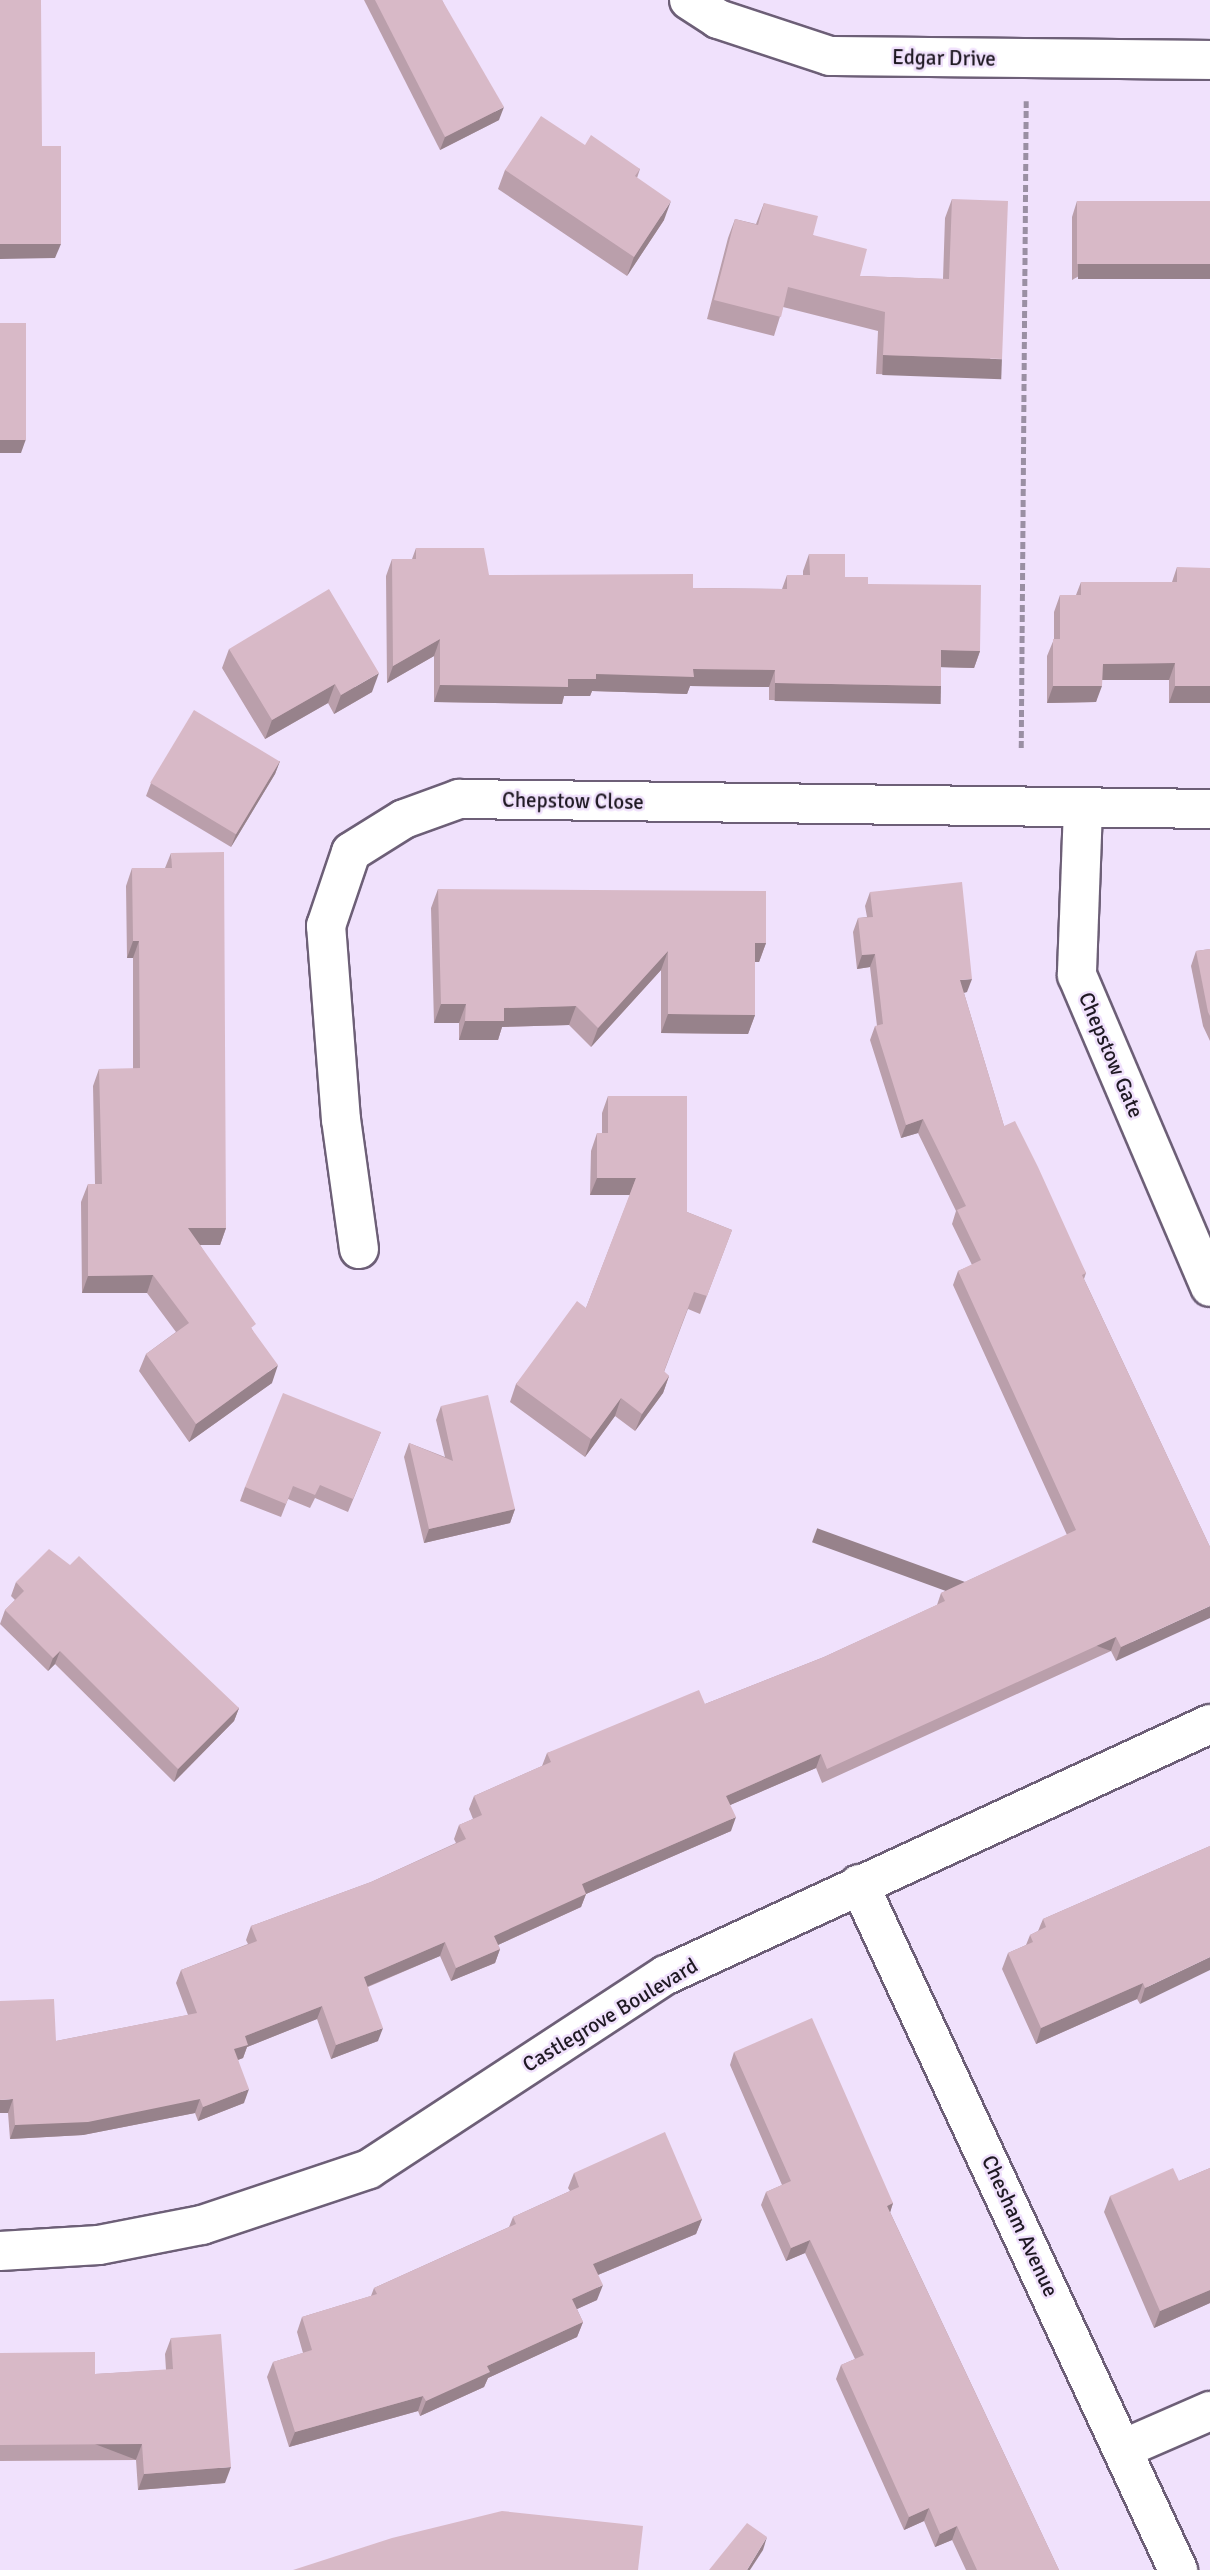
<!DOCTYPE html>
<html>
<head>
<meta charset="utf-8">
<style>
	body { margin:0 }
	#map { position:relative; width:1210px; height:2570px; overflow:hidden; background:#f0e1fc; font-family:Signika,sans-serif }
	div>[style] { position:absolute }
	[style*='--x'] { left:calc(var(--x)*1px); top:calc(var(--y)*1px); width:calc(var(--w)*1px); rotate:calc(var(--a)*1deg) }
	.path>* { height:4.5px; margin-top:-2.25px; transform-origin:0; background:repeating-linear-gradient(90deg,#9a8fa3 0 7px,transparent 0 10.5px) }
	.roads { filter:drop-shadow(2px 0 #6d5f77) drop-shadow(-2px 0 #6d5f77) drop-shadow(0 2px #6d5f77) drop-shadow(0 -2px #6d5f77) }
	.minor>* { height:38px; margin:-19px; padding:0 19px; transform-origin:19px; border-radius:19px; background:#fff }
	.wall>* { inset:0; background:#ba9fab }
	.shaded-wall>* { inset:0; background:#97828b; transform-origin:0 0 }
	.building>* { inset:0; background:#d8b9c7; transform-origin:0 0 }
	span { translate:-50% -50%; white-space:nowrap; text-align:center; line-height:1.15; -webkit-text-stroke:5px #f0e1fc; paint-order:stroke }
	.street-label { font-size:21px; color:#1f1923 }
</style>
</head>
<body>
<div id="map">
	<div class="path">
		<i style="--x:1021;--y:748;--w:647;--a:-89.56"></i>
	</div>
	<div class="roads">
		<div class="minor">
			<i style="--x:689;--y:0;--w:35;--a:33"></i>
			<i style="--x:718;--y:19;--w:118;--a:18.3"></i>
			<i style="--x:830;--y:56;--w:380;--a:0.6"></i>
			<i style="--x:1083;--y:808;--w:167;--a:92.1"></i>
			<i style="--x:1077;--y:975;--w:339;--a:66.9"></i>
			<i style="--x:359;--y:1249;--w:130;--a:-97.9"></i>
			<i style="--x:341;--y:1120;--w:195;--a:-94.4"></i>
			<i style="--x:326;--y:926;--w:78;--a:-71.3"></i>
			<i style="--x:351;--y:852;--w:62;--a:-31.9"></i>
			<i style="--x:404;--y:819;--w:59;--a:-20"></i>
			<i style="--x:459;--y:799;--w:751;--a:0.76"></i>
			<i style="--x:859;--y:1884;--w:757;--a:65.06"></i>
			<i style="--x:0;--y:2251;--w:99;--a:-3.5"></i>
			<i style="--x:99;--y:2245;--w:105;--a:-11"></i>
			<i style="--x:202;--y:2225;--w:176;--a:-18.5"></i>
			<i style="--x:369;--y:2169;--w:355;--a:-33.2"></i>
			<i style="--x:666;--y:1975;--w:599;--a:-24.77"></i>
			<i style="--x:1125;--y:2448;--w:93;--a:-23.5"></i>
		</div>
	</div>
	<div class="wall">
		<i style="clip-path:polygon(364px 0,442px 0,499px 120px,440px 150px)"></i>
		<i style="clip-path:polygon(585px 145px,640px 169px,637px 178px,664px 220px,627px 276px,498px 189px,505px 170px)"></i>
		<i style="clip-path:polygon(952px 199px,995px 378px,876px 374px,878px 331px,783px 307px,774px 336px,707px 319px,728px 238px,735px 219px,756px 224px,764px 203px,813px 235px,860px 276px,943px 279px,945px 218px)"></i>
		<i style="clip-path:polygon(1077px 201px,1210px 202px,1072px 280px,1072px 217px)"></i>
		<i style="clip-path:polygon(416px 548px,489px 575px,693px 588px,782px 589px,787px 575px,803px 575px,803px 571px,809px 554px,845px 577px,868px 584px,980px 651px,974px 668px,941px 667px,935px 703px,769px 700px,769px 687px,690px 686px,687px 694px,592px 691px,590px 696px,564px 696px,562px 704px,434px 702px,434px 656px,387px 683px,386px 576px,392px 559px,412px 559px)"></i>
		<i style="clip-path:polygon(1177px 567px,1210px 703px,1169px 703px,1169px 680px,1102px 680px,1096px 702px,1047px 703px,1047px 656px,1054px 639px,1054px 612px,1060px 595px,1076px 595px,1081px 582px,1172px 582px)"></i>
		<i style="clip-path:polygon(229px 649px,372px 692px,334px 714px,328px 703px,265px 739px,222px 668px)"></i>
		<i style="clip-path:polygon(280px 761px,275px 774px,231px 847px,146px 796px,151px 783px)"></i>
		<i style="clip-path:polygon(171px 853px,226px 1228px,220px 1245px,200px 1245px,253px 1331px,272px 1383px,189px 1442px,139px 1371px,146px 1354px,176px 1332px,147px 1293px,82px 1293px,81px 1202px,88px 1184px,95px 1184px,93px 1086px,99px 1069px,133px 1069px,133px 958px,127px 958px,126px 886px,132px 868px,165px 868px)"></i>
		<i style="clip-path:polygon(438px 889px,766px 943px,759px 962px,755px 962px,755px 1015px,748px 1034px,661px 1033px,661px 970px,591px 1047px,569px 1025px,502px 1027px,498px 1040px,459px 1040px,459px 1023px,434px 1023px,431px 908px)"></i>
		<i style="clip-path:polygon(870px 892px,967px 992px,964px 993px,1004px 1126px,1086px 1273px,1084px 1279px,1210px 1547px,1116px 1661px,1111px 1651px,822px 1783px,816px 1768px,730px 1805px,731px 1831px,586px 1894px,581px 1907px,498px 1945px,500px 1949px,495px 1963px,451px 1981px,440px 1956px,368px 1987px,378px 2041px,331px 2059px,317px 2019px,247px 2047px,243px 2058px,238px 2060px,244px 2103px,198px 2121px,195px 2113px,83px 2135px,10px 2139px,8px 2113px,0 2113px,56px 2041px,188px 2015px,176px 1983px,181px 1970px,248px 1944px,246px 1940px,251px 1926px,371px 1882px,456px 1843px,454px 1839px,459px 1825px,473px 1819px,469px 1809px,474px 1796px,542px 1766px,547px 1753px,705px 1704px,824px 1657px,937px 1605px,941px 1593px,1067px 1535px,953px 1285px,958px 1271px,972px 1265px,952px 1224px,956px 1211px,918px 1133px,901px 1138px,870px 1040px,875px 1026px,877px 1026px,870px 967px,857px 969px,853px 932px,858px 918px,867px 917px,865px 906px)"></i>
		<i style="clip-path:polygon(1210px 949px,1210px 1041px,1203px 1026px,1191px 966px,1196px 951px)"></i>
		<i style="clip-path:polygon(608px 1096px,687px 1212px,732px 1230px,700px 1314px,688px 1309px,664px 1372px,669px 1376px,663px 1393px,635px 1431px,615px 1416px,585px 1457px,510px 1402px,516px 1384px,586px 1308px,630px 1195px,590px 1195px,591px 1151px,597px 1133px,602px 1133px,602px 1113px)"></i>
		<i style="clip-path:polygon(441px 1406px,515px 1509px,510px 1523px,424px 1543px,404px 1457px,409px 1443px,445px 1457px,436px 1420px)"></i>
		<i style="clip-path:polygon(381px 1432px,348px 1512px,315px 1498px,310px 1508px,288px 1499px,281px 1517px,240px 1501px,245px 1487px)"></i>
		<i style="clip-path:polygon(16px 1582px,239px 1708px,234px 1721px,174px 1782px,55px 1664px,48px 1671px,0 1624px,5px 1610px,15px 1600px,11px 1596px)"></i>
		<i style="clip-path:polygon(1210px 1846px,1140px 2004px,1137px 1999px,1036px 2044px,1002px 1969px,1008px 1953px,1026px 1945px,1030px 1935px,1038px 1931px,1043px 1919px)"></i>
		<i style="clip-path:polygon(734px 2052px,893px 2203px,890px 2212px,1059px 2570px,966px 2570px,952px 2540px,935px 2547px,924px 2521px,904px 2530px,836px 2379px,841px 2365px,855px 2359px,805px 2253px,786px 2261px,761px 2205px,766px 2192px,782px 2185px,730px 2065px)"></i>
		<i style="clip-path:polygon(1210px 2168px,1210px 2303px,1154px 2328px,1104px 2212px,1110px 2196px,1179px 2181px)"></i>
		<i style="clip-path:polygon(574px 2173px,702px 2219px,696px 2234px,598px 2275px,597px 2300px,577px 2309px,583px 2322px,577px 2337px,488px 2378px,484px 2387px,420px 2416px,418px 2411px,289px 2447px,267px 2377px,273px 2362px,303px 2353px,297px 2332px,302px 2317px,371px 2296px,374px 2288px,509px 2227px,513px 2217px,570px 2191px,568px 2188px)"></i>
		<i style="clip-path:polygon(171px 2338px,225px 2483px,138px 2490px,136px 2460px,0 2461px,0 2353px,95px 2374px,166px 2370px,165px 2354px)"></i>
	</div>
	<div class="shaded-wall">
		<i style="clip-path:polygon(504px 107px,499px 120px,440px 150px,445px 137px)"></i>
		<i style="clip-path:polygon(671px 201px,664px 220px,627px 276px,634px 257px)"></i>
		<i style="clip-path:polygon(0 244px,61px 244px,55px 258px,0 259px)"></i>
		<i style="left:1210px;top:263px;width:16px;height:132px;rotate:90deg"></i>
		<i style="left:883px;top:355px;width:119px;height:20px;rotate:2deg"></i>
		<i style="clip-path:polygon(26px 439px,21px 453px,0 453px,0 440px)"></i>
		<i style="clip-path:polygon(440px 639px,434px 656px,387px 683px,393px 666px)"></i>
		<i style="clip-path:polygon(941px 650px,980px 651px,974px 668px,935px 667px)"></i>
		<i style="clip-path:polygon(1175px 663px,1169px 680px,1097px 680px,1103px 664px)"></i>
		<i style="clip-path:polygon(693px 669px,775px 670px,769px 687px,690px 686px,687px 694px,592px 691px,590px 696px,564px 696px,562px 704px,434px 702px,440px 685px,568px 679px,596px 674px)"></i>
		<i style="clip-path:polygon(379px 673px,372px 692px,334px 714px,341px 695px)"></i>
		<i style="left:775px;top:683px;width:166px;height:18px;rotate:1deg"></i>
		<i style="clip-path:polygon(335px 684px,328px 703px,265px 739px,272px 720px)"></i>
		<i style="clip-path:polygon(1053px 686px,1102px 686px,1096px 702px,1047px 703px)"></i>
		<i style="clip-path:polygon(1175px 686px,1210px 686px,1210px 703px,1169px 703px)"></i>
		<i style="clip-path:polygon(280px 761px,275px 774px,231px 847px,236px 834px)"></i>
		<i style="clip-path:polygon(133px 941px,139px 941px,133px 958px,127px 958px)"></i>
		<i style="clip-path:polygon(755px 943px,766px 943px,759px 962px,748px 962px)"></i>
		<i style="clip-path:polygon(668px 951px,661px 970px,591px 1047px,598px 1028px)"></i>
		<i style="clip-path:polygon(875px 954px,870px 967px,857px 969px,862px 955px)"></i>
		<i style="clip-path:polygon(972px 979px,967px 992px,955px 994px,960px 980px)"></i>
		<i style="clip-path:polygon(441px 1004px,466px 1004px,459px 1023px,434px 1023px)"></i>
		<i style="clip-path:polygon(576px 1006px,569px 1025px,502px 1027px,498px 1040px,459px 1040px,465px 1021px,504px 1008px)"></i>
		<i style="clip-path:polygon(668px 1014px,755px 1015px,748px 1034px,661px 1033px)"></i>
		<i style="clip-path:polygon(923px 1119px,918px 1133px,901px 1138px,906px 1125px)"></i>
		<i style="clip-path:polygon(597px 1178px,636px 1178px,630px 1195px,590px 1195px)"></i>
		<i style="clip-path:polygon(188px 1228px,226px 1228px,220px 1245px,182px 1245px)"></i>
		<i style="clip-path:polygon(153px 1275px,147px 1293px,82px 1293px,88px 1276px)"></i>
		<i style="clip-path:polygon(278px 1365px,272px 1383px,189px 1442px,196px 1424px)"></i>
		<i style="clip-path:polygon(669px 1376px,663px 1393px,635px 1431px,642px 1414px)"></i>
		<i style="clip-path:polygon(621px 1398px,615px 1416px,585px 1457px,591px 1439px)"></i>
		<i style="clip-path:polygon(515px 1509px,510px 1523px,424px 1543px,429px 1529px)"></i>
		<i style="clip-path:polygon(1210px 1606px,1210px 1618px,1116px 1661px,1121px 1647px)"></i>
		<i style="left:1116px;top:1637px;width:15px;height:318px;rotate:110deg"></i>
		<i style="clip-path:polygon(60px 1651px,55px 1664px,48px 1671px,53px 1658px)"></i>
		<i style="clip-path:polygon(239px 1708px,234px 1721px,174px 1782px,178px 1769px)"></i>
		<i style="clip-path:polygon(821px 1754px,816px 1768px,721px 1809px,726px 1796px)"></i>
		<i style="clip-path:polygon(736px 1817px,731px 1831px,586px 1894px,581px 1907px,489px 1949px,494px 1936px,582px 1884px)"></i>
		<i style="clip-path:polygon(445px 1942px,440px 1956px,359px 1990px,364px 1977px)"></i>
		<i style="clip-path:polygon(500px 1949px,495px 1963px,451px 1981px,456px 1968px)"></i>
		<i style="clip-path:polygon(1210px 1957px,1210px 1970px,1140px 2004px,1145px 1988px)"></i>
		<i style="clip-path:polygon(1143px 1983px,1137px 1999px,1036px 2044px,1041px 2028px)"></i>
		<i style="clip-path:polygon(322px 2006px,317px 2019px,247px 2047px,243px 2058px,229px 2063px,234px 2049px,245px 2036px)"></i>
		<i style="clip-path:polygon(383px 2028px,378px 2041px,331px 2059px,336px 2045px)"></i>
		<i style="clip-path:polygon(249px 2089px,244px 2103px,198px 2121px,203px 2107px)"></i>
		<i style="clip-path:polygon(13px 2099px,8px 2113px,0 2113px,0 2100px)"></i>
		<i style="clip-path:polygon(200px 2099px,195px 2113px,83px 2135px,10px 2139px,15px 2125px)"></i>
		<i style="clip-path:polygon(893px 2203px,889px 2216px,887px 2206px)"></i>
		<i style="clip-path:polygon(702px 2219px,696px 2234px,588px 2279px,593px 2264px)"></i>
		<i style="clip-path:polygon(810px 2240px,805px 2253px,786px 2261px,791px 2248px)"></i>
		<i style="clip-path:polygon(603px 2285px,597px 2300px,566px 2314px,572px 2299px)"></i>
		<i style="clip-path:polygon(1210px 2290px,1210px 2303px,1154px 2328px,1160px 2311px)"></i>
		<i style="clip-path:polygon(583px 2322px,577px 2337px,488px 2378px,484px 2387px,420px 2416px,426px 2401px,487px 2366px)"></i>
		<i style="clip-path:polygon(423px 2396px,418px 2411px,289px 2447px,295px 2432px)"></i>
		<i style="left:142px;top:2444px;width:17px;height:142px;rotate:111deg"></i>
		<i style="clip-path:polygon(231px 2467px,225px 2483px,138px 2490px,144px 2474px)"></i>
		<i style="clip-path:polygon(929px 2508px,924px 2521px,904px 2530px,909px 2517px)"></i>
		<i style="clip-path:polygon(957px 2526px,952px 2540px,935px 2547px,940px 2534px)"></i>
		<i style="clip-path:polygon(767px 2537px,763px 2550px,750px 2570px,747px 2570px)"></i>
	</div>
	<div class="building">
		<i style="clip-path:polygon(0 0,41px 0,42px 146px,61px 146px,61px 244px,0 244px)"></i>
		<i style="clip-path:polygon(375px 0,442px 0,504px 107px,445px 137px)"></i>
		<i style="clip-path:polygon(541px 116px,585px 145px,591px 135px,640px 169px,635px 176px,671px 201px,634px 257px,505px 170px)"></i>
		<i style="clip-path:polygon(952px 199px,1008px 201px,1002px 359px,883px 355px,885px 312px,788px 287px,781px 317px,714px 300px,735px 219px,758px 225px,764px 203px,818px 216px,813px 235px,867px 249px,860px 276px,949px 279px)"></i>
		<i style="left:1077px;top:201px;width:133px;height:63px"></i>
		<i style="left:0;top:323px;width:26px;height:117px"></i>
		<i style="clip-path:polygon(416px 548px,484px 548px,489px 575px,693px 574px,693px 588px,787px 589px,787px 575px,810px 575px,809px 554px,845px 554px,845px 577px,868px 577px,868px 584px,981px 585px,980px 651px,941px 650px,941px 686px,775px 683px,775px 670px,693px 669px,694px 677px,596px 674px,596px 679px,568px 679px,568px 687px,440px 685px,440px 639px,393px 666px,392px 559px,416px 559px)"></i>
		<i style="clip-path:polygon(1177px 567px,1210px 568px,1210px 686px,1175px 686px,1175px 663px,1103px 664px,1102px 686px,1053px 686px,1053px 639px,1060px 639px,1060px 595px,1081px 595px,1081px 582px,1177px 582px)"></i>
		<i style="clip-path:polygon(329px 589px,379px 673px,341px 695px,335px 684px,272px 720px,229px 649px)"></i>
		<i style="left:194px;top:710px;width:100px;height:85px;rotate:31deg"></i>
		<i style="clip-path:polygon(224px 852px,226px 1228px,188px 1228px,256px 1324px,251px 1328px,278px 1365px,196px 1424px,146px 1354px,189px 1323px,153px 1275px,88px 1276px,88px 1184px,102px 1184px,99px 1069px,140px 1068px,139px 941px,133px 941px,132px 868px,172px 868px,171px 853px)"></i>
		<i style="clip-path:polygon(962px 882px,972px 979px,960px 980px,1004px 1126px,1015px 1121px,1038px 1167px,1086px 1273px,1082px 1275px,1210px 1547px,1210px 1606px,1121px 1647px,1116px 1637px,827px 1769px,821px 1754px,726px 1796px,736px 1817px,582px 1884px,586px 1894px,494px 1936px,500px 1949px,456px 1968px,445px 1942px,364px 1977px,383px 2028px,336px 2045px,322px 2006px,245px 2036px,248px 2045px,234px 2049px,249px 2089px,203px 2107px,200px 2099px,88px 2122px,15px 2125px,13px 2099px,0 2100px,0 2001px,54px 1999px,56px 2041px,197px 2013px,181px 1970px,257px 1941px,251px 1926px,371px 1882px,466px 1839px,459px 1825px,482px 1815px,474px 1796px,551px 1762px,547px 1753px,699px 1690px,705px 1704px,824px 1657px,945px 1601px,941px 1593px,1076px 1530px,958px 1271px,981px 1260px,957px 1210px,966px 1206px,923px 1119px,906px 1125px,875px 1026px,883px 1024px,875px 954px,862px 955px,858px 918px,873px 917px,870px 892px)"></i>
		<i style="clip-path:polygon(438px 889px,766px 891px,766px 943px,755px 943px,755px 1015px,668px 1014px,668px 951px,598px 1028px,576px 1006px,504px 1008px,504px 1021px,465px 1021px,466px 1004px,441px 1004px)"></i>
		<i style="clip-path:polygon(1210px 949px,1210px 1016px,1208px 1012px,1196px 951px)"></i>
		<i style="clip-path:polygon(608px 1096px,687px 1096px,687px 1212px,732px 1230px,707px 1296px,694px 1292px,664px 1371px,669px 1376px,642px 1414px,621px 1398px,591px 1439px,516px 1384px,577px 1301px,586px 1308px,636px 1178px,597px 1178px,597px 1133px,608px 1133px)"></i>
		<i style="clip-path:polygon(283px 1393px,381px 1432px,353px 1499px,320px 1485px,315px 1495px,293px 1486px,286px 1504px,245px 1487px)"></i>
		<i style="clip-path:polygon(488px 1395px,515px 1509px,429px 1529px,409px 1443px,453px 1461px,441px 1406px)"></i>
		<i style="clip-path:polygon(49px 1549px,70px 1565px,79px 1556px,239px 1708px,178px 1769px,60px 1651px,53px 1658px,5px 1610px,24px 1591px,16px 1582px)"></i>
		<i style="clip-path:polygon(1210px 1846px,1210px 1957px,1145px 1988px,1143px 1983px,1041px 2028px,1008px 1953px,1033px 1942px,1030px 1935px,1046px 1927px,1043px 1919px)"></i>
		<i style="clip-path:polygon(812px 2018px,893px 2203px,887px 2206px,1059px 2570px,977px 2570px,957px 2526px,940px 2534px,929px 2508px,909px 2517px,841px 2365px,864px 2355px,810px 2240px,791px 2248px,766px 2192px,791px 2181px,734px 2052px)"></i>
		<i style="clip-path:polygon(665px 2132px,702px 2219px,593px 2264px,603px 2285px,572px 2299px,583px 2322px,487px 2366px,490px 2372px,426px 2401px,423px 2396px,295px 2432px,273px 2362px,312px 2350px,302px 2317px,377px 2294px,374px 2288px,516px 2224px,513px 2217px,579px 2187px,574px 2173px)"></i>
		<i style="clip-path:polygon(1173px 2168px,1179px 2181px,1210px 2168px,1210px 2290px,1160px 2311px,1110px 2196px)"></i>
		<i style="clip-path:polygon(221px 2334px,231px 2467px,144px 2474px,142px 2444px,0 2445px,0 2353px,95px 2352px,95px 2374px,173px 2369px,171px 2338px)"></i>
		<i style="clip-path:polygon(502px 2511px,643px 2526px,638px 2570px,293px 2570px,392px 2538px)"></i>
		<i style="clip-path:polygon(747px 2523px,767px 2537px,747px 2570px,709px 2570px)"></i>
	</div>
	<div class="street-label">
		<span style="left:944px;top:58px;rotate:1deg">Edgar Drive</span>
		<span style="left:573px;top:801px;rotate:1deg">Chepstow Close</span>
		<span style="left:1111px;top:1055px;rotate:67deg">Chepstow Gate</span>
		<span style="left:610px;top:2015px;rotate:-31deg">Castlegrove Boulevard</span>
		<span style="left:1020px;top:2226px;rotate:65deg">Chesham Avenue</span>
	</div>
</div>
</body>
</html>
